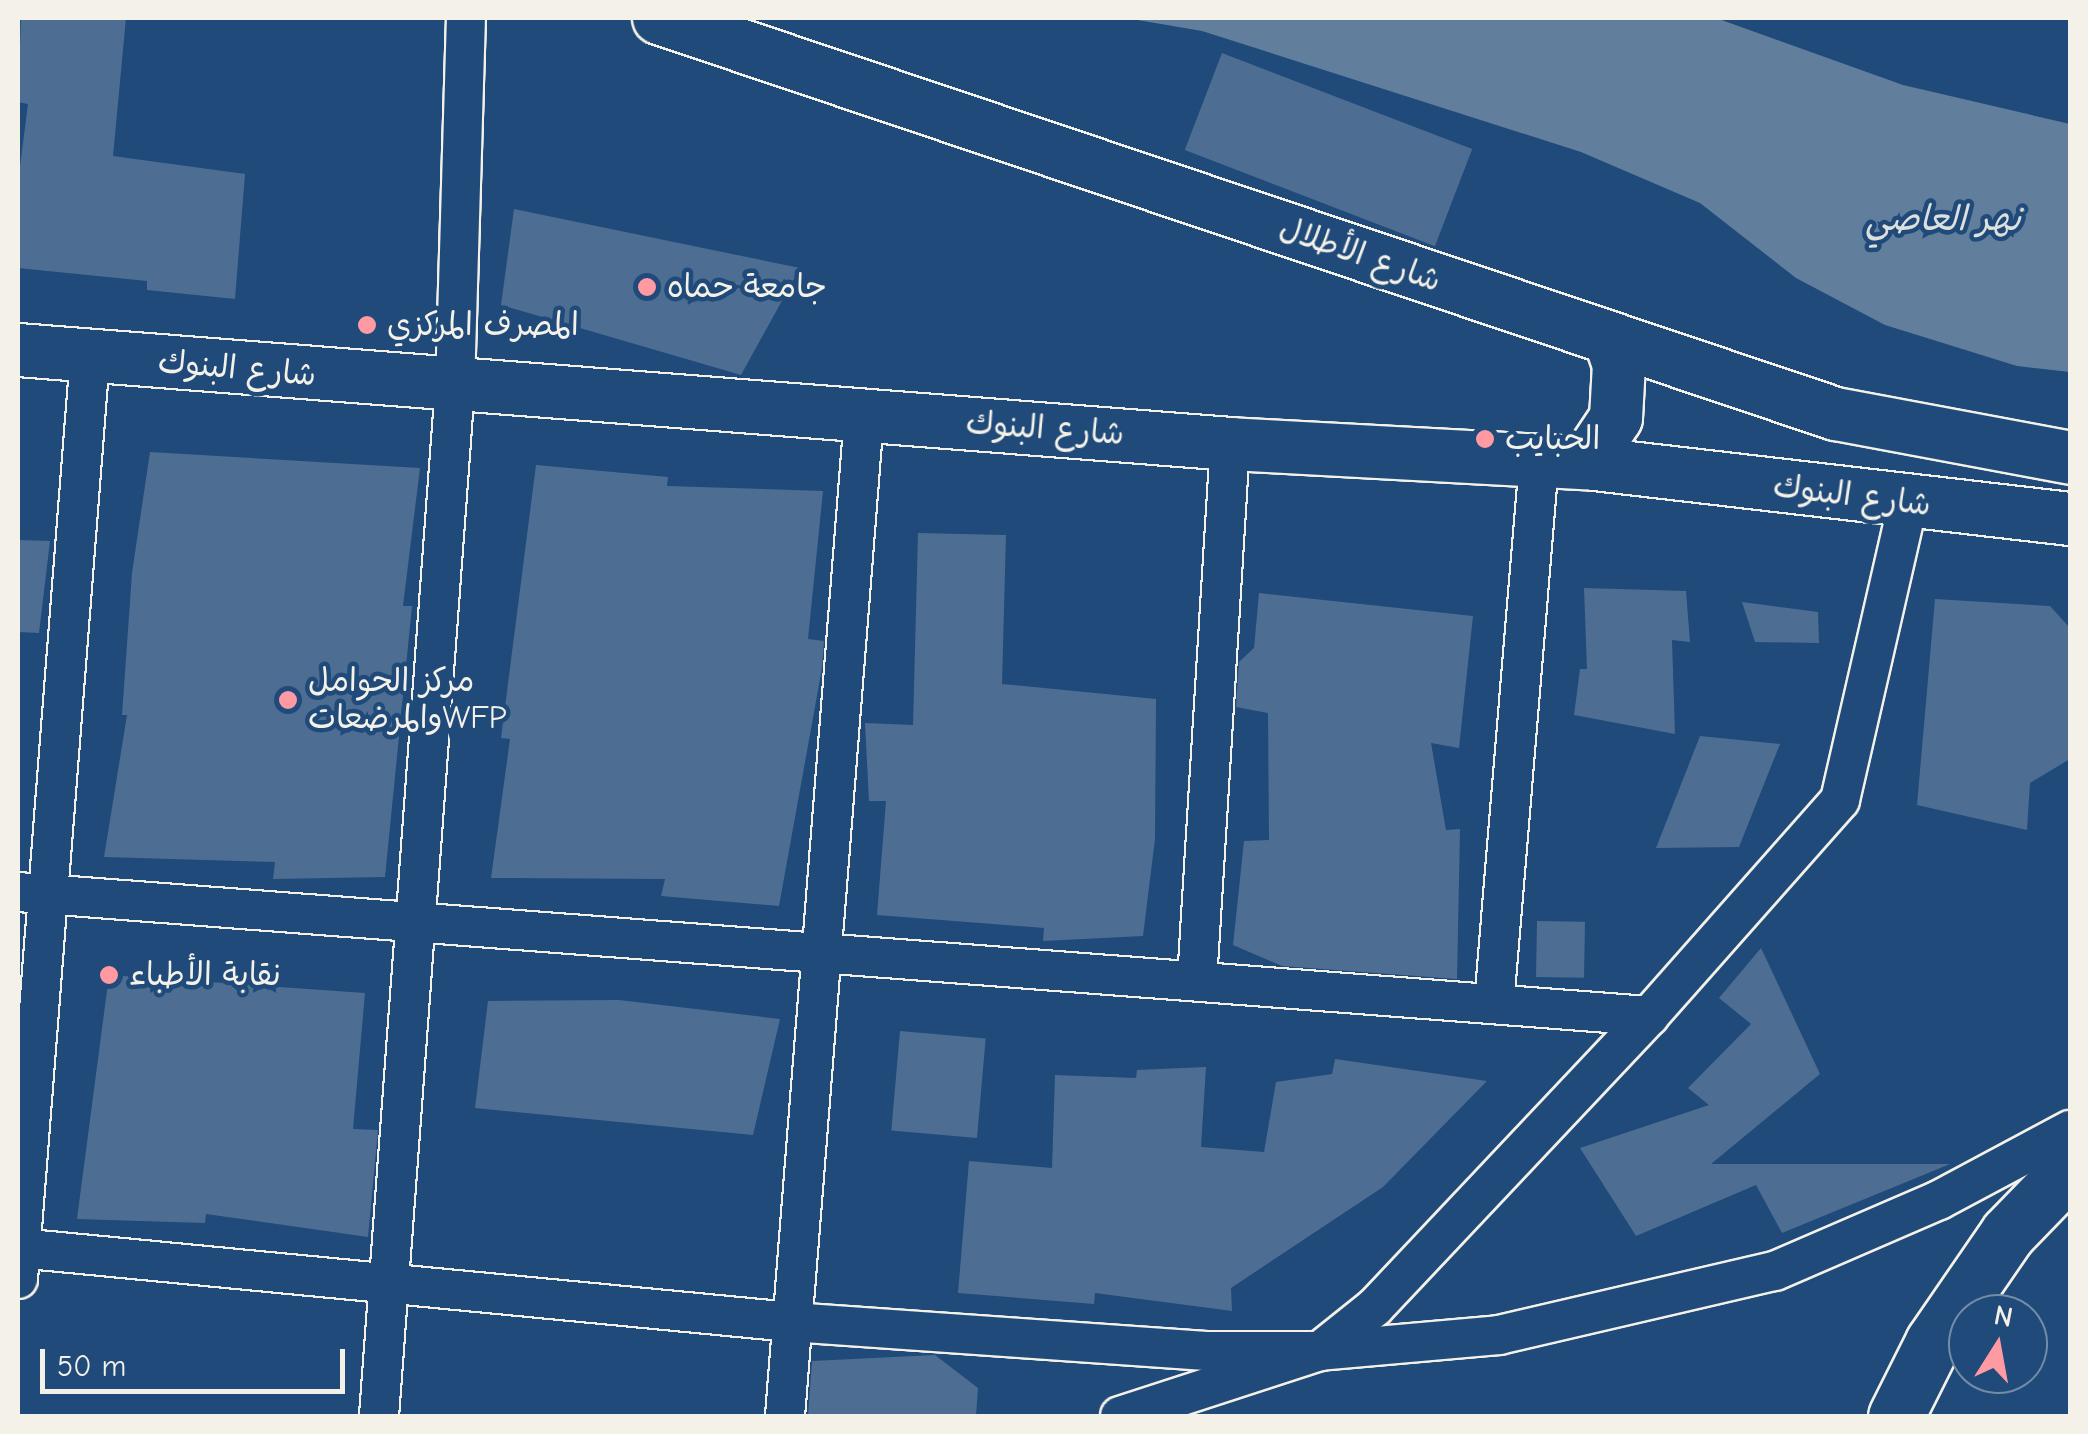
<!DOCTYPE html>
<html>
<head>
<meta charset="utf-8">
<style>
	body { margin:0 }
	#map { position:relative; width:2088px; height:1434px; overflow:hidden; background:#1f4a7a; font-family:"Comic Neue","Playpen Sans Arabic",sans-serif }
	div>[style] { position:absolute }
	[style*='--x'] { left:calc(var(--x)*1px); top:calc(var(--y)*1px); width:calc(var(--w)*1px); rotate:calc(var(--a)*1deg) }
	.water>* { inset:0; background:#627e9d }
	.building>* { inset:0; background:#4d6e92; transform-origin:0 0 }
	.roads { filter:drop-shadow(2px 0 #f4f1e8) drop-shadow(-2px 0 #f4f1e8) drop-shadow(0 2px #f4f1e8) drop-shadow(0 -2px #f4f1e8) }
	.minor>* { height:38px; margin:-19px; padding:0 19px; transform-origin:19px; border-radius:19px; background:#1f4a7a }
	.secondary>* { height:52px; margin:-26px; padding:0 26px; transform-origin:26px; border-radius:26px; background:#1f4a7a }
	.primary>* { height:55px; margin:-27.5px; padding:0 27.5px; transform-origin:27.5px; border-radius:27.5px; background:#1f4a7a }
	.dots>* { width:28px; height:28px; translate:-50% -50%; box-sizing:border-box; border:5px solid #1f4a7a; border-radius:50% }
	span { translate:-50% -50%; white-space:nowrap; text-align:center; line-height:1.15; -webkit-text-stroke:9px #1f4a7a; paint-order:stroke }
	.street-label { font-size:32px; color:#f4f1e8 }
	.poi-label { font-size:32px; color:#f4f1e8 }
	.left { translate:0 -50%; text-align:left }
	.water-label { font-size:35px; color:#dee0dd; font-style:italic }
	.frame { position:absolute; inset:0; border:20px solid #f4f1e8; pointer-events:none }
	.north { position:absolute; left:1948px; top:1294px; width:100px; height:100px; box-sizing:border-box; background:#1f4a7a; border:2px solid #748da6; border-radius:50%; rotate:11deg; font-size:28px; font-weight:700; line-height:40px; text-align:center; color:#f4f1e8 }
	.north::after { content:''; display:block; margin:auto; width:35px; height:45px; background:#ff9aa2; clip-path:polygon(50% 0,100% 100%,50% 72%,0 100%) }
	.scale { position:absolute; left:40px; top:1349px; width:305px; height:45px; box-sizing:border-box; border:5px solid #f4f1e8; border-top:0; padding-left:12px; font-size:30px; line-height:35px; white-space:nowrap; color:#f4f1e8; -webkit-text-stroke:8px #1f4a7a; paint-order:stroke }
</style>
</head>
<body>
<div id="map">
	<div class="water">
		<i style="clip-path:polygon(1126px 18px,1716px 18px,1903px 85px,2070px 124px,2070px 372px,2017px 366px,1885px 325px,1796px 278px,1700px 203px,1581px 152px,1202px 31px)"></i>
	</div>
	<div class="building">
		<i style="clip-path:polygon(21px 18px,126px 18px,113px 156px,245px 174px,235px 299px,147px 290px,147px 281px,18px 268px,18px 182px,28px 104px,18px 102px)"></i>
		<i style="left:1222px;top:53px;width:268px;height:104px;rotate:21deg"></i>
		<i style="clip-path:polygon(514px 209px,800px 268px,741px 375px,501px 305px)"></i>
		<i style="clip-path:polygon(150px 452px,420px 468px,403px 606px,412px 606px,385px 877px,273px 879px,275px 862px,104px 857px,127px 715px,122px 715px,132px 573px)"></i>
		<i style="clip-path:polygon(536px 465px,668px 477px,667px 486px,823px 491px,808px 639px,824px 641px,822px 668px,779px 906px,661px 896px,665px 879px,491px 878px,510px 739px,501px 738px)"></i>
		<i style="clip-path:polygon(918px 533px,1006px 535px,1002px 684px,1156px 699px,1155px 839px,1143px 936px,1043px 941px,1044px 928px,877px 915px,886px 801px,869px 801px,865px 723px,913px 725px)"></i>
		<i style="clip-path:polygon(18px 540px,50px 541px,39px 633px,18px 632px)"></i>
		<i style="clip-path:polygon(1584px 588px,1686px 591px,1690px 642px,1672px 640px,1675px 734px,1574px 715px,1580px 669px,1587px 669px)"></i>
		<i style="clip-path:polygon(1259px 593px,1473px 616px,1459px 748px,1431px 743px,1446px 830px,1460px 829px,1457px 979px,1282px 966px,1233px 945px,1244px 841px,1269px 840px,1268px 713px,1236px 707px,1239px 662px,1254px 648px)"></i>
		<i style="clip-path:polygon(1935px 599px,2050px 606px,2070px 628px,2070px 759px,2030px 783px,2027px 830px,1917px 805px)"></i>
		<i style="clip-path:polygon(1742px 602px,1818px 612px,1819px 643px,1755px 642px)"></i>
		<i style="clip-path:polygon(1700px 736px,1780px 744px,1739px 847px,1656px 848px)"></i>
		<i style="left:1537px;top:921px;width:48px;height:56px;rotate:1deg"></i>
		<i style="clip-path:polygon(1761px 948px,1820px 1074px,1711px 1164px,1950px 1164px,1782px 1233px,1756px 1185px,1636px 1236px,1580px 1148px,1709px 1105px,1688px 1088px,1751px 1024px,1719px 998px)"></i>
		<i style="clip-path:polygon(109px 975px,365px 993px,353px 1129px,378px 1130px,368px 1237px,206px 1214px,205px 1223px,77px 1219px)"></i>
		<i style="clip-path:polygon(619px 1000px,780px 1019px,753px 1135px,475px 1108px,488px 1001px)"></i>
		<i style="left:900px;top:1031px;width:86px;height:100px;rotate:5deg"></i>
		<i style="clip-path:polygon(1335px 1059px,1487px 1081px,1383px 1187px,1231px 1288px,1232px 1311px,1095px 1293px,1094px 1304px,958px 1293px,969px 1161px,1052px 1168px,1055px 1075px,1136px 1078px,1137px 1070px,1206px 1067px,1201px 1147px,1264px 1152px,1276px 1082px,1332px 1074px)"></i>
		<i style="clip-path:polygon(935px 1355px,978px 1388px,976px 1416px,808px 1416px,812px 1361px)"></i>
	</div>
	<div class="roads">
		<div class="minor">
			<i style="--x:18;--y:892;--w:1636;--a:4.35"></i>
			<i style="--x:1197;--y:981;--w:538;--a:-86.48"></i>
			<i style="--x:1494;--y:1004;--w:545;--a:-85.26"></i>
			<i style="--x:18;--y:1248;--w:777;--a:5.47"></i>
			<i style="--x:791;--y:1322;--w:416;--a:4"></i>
			<i style="--x:1206;--y:1351;--w:114;--a:0"></i>
			<i style="--x:1320;--y:1351;--w:70;--a:-38.7"></i>
			<i style="--x:1375;--y:1307;--w:400;--a:-46.7"></i>
			<i style="--x:1649;--y:1016;--w:288;--a:-48.5"></i>
			<i style="--x:1840;--y:800;--w:305;--a:-77.1"></i>
			<i style="--x:18;--y:1279;--w:926;--a:-85.54"></i>
			<i style="--x:379;--y:1416;--w:1032;--a:-85.78"></i>
			<i style="--x:455;--y:387;--w:369;--a:-88.3"></i>
			<i style="--x:785;--y:1416;--w:1003;--a:-85.48"></i>
			<i style="--x:1120;--y:1416;--w:210;--a:-18"></i>
			<i style="--x:1320;--y:1351;--w:180;--a:-5.1"></i>
			<i style="--x:1499;--y:1335;--w:283;--a:-13.1"></i>
			<i style="--x:1775;--y:1271;--w:179;--a:-23.4"></i>
			<i style="--x:1939;--y:1200;--w:149;--a:-28.1"></i>
		</div>
		<div class="secondary">
			<i style="--x:659;--y:18;--w:1242;--a:18.6"></i>
			<i style="--x:1836;--y:414;--w:238;--a:10.6"></i>
			<i style="--x:18;--y:350;--w:1216;--a:4.43"></i>
			<i style="--x:1230;--y:444;--w:357;--a:3.1"></i>
			<i style="--x:1586;--y:463;--w:487;--a:6.6"></i>
			<i style="--x:1586;--y:463;--w:54;--a:-56.3"></i>
			<i style="--x:1616;--y:418;--w:53;--a:-86.8"></i>
			<i style="--x:1619;--y:365;--w:28;--a:-109"></i>
		</div>
		<div class="primary">
			<i style="--x:1896;--y:1416;--w:83;--a:-63.4"></i>
			<i style="--x:1933;--y:1342;--w:132;--a:-55.5"></i>
			<i style="--x:2008;--y:1233;--w:89;--a:-45.9"></i>
		</div>
	</div>
	<div class="dots">
		<i style="left:647px;top:287px;background:#ff9aa2"></i>
		<i style="left:367px;top:325px;background:#ff9aa2"></i>
		<i style="left:1485px;top:439px;background:#ff9aa2"></i>
		<i style="left:288px;top:700px;background:#ff9aa2"></i>
		<i style="left:109px;top:975px;background:#ff9aa2"></i>
	</div>
	<div class="street-label">
		<span style="left:1360px;top:255px;rotate:19deg">شارع الأطلال</span>
		<span style="left:237px;top:369px;rotate:5deg">شارع البنوك</span>
		<span style="left:1045px;top:429px;rotate:4deg">شارع البنوك</span>
		<span style="left:1852px;top:496px;rotate:7deg">شارع البنوك</span>
	</div>
	<div class="poi-label">
		<span class="left" style="left:667px;top:287px">جامعة حماه</span>
		<span class="left" style="left:387px;top:325px">المصرف المركزي</span>
		<span class="left" style="left:1505px;top:439px">الحبايب</span>
		<span class="left" style="left:308px;top:700px">مركز الحوامل<br>والمرضعاتWFP</span>
		<span class="left" style="left:129px;top:975px">نقابة الأطباء</span>
	</div>
	<div class="water-label">
		<span style="left:1943px;top:219px">نهر العاصي</span>
	</div>
	<div class="frame"></div>
	<div class="north">N</div>
	<div class="scale">50 m</div>
</div>
</body>
</html>
